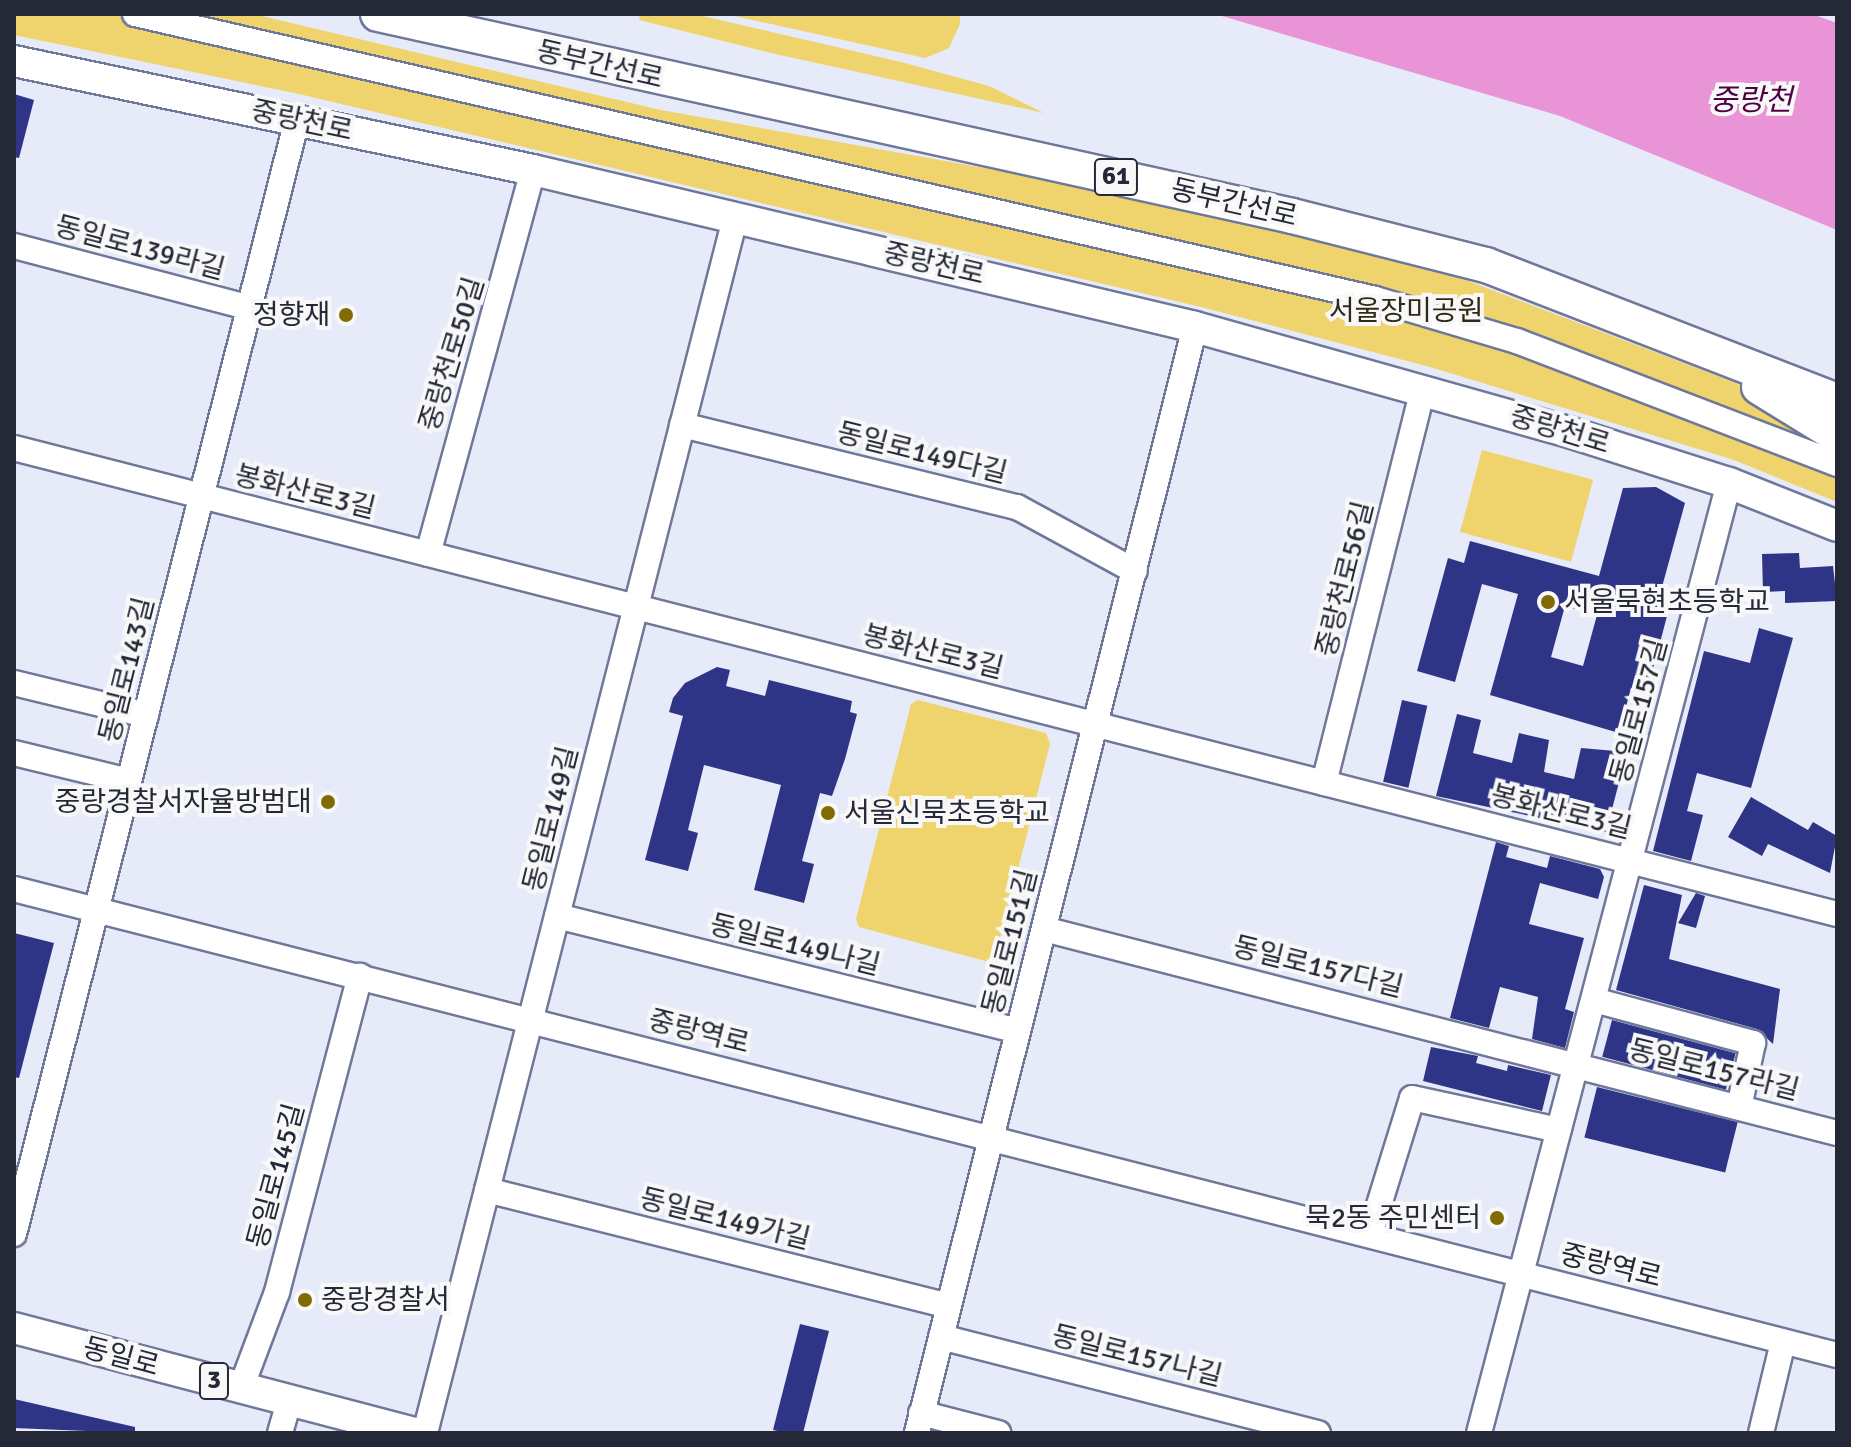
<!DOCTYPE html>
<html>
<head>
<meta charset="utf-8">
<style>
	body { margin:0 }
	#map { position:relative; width:1851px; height:1447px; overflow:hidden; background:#e6eaf9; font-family:Signika,"Noto Sans KR",sans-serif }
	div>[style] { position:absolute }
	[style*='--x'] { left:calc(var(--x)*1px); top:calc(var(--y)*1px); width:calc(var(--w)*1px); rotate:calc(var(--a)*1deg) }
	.green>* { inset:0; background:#efd46d; transform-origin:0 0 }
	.water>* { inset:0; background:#ea94d8 }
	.building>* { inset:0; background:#2e3586; transform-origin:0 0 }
	.roads { filter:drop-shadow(2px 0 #70789a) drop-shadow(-2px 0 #70789a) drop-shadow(0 2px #70789a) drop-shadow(0 -2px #70789a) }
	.minor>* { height:24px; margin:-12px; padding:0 12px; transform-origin:12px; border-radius:12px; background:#fff }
	.major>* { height:30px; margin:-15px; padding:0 15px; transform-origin:15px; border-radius:15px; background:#fff }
	.highway>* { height:34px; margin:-17px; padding:0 17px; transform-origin:17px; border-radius:17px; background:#fff }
	.dots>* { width:22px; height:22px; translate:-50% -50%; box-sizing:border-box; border:4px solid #f8f8f8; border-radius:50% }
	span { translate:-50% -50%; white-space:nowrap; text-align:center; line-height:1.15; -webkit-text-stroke:8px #f8f8f8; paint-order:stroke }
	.shield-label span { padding:2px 6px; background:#f8f8f8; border:2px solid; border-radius:6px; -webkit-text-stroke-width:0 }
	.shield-label { font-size:26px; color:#252937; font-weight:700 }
	.street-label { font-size:28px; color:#252937 }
	.park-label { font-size:28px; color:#2f2a16 }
	.poi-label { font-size:28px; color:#252937 }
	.right { translate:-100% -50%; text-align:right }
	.left { translate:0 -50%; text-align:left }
	.water-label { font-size:30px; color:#4e0044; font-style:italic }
	.frame { position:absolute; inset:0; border:16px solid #252937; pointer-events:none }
</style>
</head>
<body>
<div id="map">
	<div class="green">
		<i style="clip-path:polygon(14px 14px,253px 14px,661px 110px,1168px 201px,1442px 271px,1736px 383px,1837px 443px,1837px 502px,1734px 460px,1430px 367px,1201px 307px,299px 94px,14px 35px)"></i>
		<i style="clip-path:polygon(640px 14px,694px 14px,901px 62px,989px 86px,1044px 113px,771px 53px,639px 20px)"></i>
		<i style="clip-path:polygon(726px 14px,960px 14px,960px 24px,949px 48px,925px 58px)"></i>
		<i style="left:1482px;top:450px;width:115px;height:85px;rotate:15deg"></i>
		<i style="clip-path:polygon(918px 700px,1046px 733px,1050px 744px,995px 959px,989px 962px,859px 927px,856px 919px,911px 704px)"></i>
	</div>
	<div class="water">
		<i style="clip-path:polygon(1215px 14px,1812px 14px,1837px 23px,1837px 230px,1560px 116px)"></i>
	</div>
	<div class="building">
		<i style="clip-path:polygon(14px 94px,34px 100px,19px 158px,14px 157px)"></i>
		<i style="clip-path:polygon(evenodd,1656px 487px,1685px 503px,1659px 598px,1671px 601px,1647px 692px,1631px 688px,1619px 733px,1490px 695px,1518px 594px,1482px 584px,1455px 682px,1417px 671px,1448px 558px,1464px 563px,1470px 541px,1599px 576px,1623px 488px,1656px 487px,1565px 606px,1597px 615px,1583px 666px,1551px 657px,1565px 606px)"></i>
		<i style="clip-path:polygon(1799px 553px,1800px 568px,1833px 566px,1837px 601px,1785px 603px,1785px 591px,1763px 592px,1762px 554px)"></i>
		<i style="clip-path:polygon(1759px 628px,1793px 638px,1751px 788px,1697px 773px,1687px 811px,1703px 815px,1691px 861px,1653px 851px,1704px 651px,1750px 663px)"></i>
		<i style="clip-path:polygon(717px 667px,730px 670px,726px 686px,765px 696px,769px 680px,852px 701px,850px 712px,857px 714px,845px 759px,832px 796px,820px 793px,802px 861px,814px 864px,804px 903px,754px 890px,781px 785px,704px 765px,688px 830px,698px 833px,688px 871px,645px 860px,683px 716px,669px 712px,673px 698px,685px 683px)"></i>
		<i style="left:1402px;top:700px;width:26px;height:84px;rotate:13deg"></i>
		<i style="clip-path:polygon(1457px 714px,1481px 720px,1473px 753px,1512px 763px,1519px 733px,1549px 740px,1544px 772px,1574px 779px,1581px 748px,1627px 752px,1606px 832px,1436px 796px)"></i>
		<i style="clip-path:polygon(1751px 797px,1808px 830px,1813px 822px,1837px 836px,1830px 873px,1768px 844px,1762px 856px,1728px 837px)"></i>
		<i style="clip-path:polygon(1496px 842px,1509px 846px,1506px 857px,1547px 868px,1550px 856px,1600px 869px,1604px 877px,1598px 899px,1540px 883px,1529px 924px,1584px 938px,1565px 1009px,1574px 1012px,1565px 1048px,1532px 1039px,1538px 997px,1500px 987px,1489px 1028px,1450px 1018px)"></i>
		<i style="clip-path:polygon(1644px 885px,1682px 895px,1669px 959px,1780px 989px,1773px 1044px,1757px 1029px,1616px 990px)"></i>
		<i style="clip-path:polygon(1696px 893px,1705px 896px,1696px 928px,1678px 923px)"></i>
		<i style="clip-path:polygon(14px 933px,54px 943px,19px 1078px,14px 1077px)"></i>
		<i style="left:1612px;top:1020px;width:128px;height:38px;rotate:15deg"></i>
		<i style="clip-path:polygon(1431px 1047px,1478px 1056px,1476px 1063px,1507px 1071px,1508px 1065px,1551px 1075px,1542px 1111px,1423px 1081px)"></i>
		<i style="left:1597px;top:1087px;width:145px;height:52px;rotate:14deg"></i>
		<i style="clip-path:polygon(800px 1324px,829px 1331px,803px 1433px,787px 1433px,773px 1430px)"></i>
		<i style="clip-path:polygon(14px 1399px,135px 1427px,135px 1433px,14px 1428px)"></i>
	</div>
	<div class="roads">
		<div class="minor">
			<i style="--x:135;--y:14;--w:1272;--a:12.94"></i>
			<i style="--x:1375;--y:299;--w:148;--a:16.5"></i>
			<i style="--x:1517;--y:341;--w:343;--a:21"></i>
			<i style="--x:14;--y:246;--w:244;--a:14.7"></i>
			<i style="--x:682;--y:425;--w:345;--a:13.8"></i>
			<i style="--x:1017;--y:507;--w:134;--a:28.5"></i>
			<i style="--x:14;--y:448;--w:1882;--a:14.34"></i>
			<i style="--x:428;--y:554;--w:398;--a:-74.7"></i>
			<i style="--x:14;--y:683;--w:136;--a:13.6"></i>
			<i style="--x:14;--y:753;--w:118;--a:13.7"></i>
			<i style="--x:1324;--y:783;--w:406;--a:-75.9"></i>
			<i style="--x:14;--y:889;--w:1882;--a:14.34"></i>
			<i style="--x:557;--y:916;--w:475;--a:14"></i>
			<i style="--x:1044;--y:929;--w:819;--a:14.43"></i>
			<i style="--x:1594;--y:1000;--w:165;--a:15.1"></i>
			<i style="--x:1753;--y:1043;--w:66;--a:102.3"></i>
			<i style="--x:487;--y:1190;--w:475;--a:14.1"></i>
			<i style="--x:14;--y:1234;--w:1149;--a:-75.75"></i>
			<i style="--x:1370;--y:1234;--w:142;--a:-72.8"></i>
			<i style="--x:1412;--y:1098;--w:150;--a:12.3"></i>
			<i style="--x:941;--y:1337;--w:389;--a:14.3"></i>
			<i style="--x:241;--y:1388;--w:103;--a:-69.4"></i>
			<i style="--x:277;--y:1292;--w:327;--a:-75.3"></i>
			<i style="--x:921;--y:1413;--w:80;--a:14.6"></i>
			<i style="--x:280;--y:1433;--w:33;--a:-74"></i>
			<i style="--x:425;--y:1433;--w:1253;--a:-75.68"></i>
			<i style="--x:917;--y:1433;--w:1140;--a:-75.89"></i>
			<i style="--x:1479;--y:1433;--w:982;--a:-75.26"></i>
			<i style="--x:1761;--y:1433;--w:94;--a:-76.4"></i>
		</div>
		<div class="major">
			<i style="--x:14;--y:61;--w:530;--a:11.86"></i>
			<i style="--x:533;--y:170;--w:680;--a:13.34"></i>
			<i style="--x:1195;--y:327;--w:392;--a:15.7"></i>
			<i style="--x:1572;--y:433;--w:165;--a:17.7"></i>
			<i style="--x:1729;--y:483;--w:116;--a:21.7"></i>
			<i style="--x:14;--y:1328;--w:414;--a:14.7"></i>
		</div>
		<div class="highway">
			<i style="--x:378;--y:14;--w:936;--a:12.46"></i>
			<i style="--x:1292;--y:216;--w:200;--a:14.2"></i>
			<i style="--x:1486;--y:265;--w:376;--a:21.2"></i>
			<i style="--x:1759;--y:387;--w:92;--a:31.6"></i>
		</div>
	</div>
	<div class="dots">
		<i style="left:346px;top:315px;background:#816b05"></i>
		<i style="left:1548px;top:602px;background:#816b05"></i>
		<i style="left:328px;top:802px;background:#816b05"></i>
		<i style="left:828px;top:813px;background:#816b05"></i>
		<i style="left:1497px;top:1218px;background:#816b05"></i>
		<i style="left:305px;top:1300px;background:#816b05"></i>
	</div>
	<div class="shield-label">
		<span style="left:1116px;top:177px">61</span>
		<span style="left:214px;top:1381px">3</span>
	</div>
	<div class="street-label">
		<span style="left:600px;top:65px;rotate:13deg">동부간선로</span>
		<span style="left:302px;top:121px;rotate:12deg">중랑천로</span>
		<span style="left:1234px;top:203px;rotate:13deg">동부간선로</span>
		<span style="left:140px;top:248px;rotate:15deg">동일로139라길</span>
		<span style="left:934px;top:264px;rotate:13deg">중랑천로</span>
		<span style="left:452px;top:354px;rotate:-73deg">중랑천로50길</span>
		<span style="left:1560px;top:430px;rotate:17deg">중랑천로</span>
		<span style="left:922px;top:453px;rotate:14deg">동일로149다길</span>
		<span style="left:305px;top:492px;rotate:14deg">봉화산로3길</span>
		<span style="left:1345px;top:579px;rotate:-76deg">중랑천로56길</span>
		<span style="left:933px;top:652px;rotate:14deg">봉화산로3길</span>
		<span style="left:127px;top:670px;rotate:-76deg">동일로143길</span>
		<span style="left:1639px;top:711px;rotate:-75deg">동일로157길</span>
		<span style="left:1561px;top:812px;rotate:14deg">봉화산로3길</span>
		<span style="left:551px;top:819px;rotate:-76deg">동일로149길</span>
		<span style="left:1010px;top:942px;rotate:-76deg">동일로151길</span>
		<span style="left:795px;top:945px;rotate:14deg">동일로149나길</span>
		<span style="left:1318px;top:967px;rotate:14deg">동일로157다길</span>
		<span style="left:699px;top:1032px;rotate:14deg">중랑역로</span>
		<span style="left:1714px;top:1070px;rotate:14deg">동일로157라길</span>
		<span style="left:276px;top:1176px;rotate:-75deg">동일로145길</span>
		<span style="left:725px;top:1219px;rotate:14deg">동일로149가길</span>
		<span style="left:1611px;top:1266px;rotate:14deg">중랑역로</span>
		<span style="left:1137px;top:1356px;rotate:14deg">동일로157나길</span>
		<span style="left:121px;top:1357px;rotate:15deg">동일로</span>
	</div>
	<div class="park-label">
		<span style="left:1406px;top:311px">서울장미공원</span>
	</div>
	<div class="poi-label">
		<span class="right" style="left:330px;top:315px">정향재</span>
		<span class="left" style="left:1564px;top:602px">서울묵현초등학교</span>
		<span class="right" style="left:312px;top:802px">중랑경찰서자율방범대</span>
		<span class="left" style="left:844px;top:813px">서울신묵초등학교</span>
		<span class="right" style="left:1481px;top:1218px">묵2동 주민센터</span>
		<span class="left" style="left:321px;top:1300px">중랑경찰서</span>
	</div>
	<div class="water-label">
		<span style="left:1751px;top:101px">중랑천</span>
	</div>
	<div class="frame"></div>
</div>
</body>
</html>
